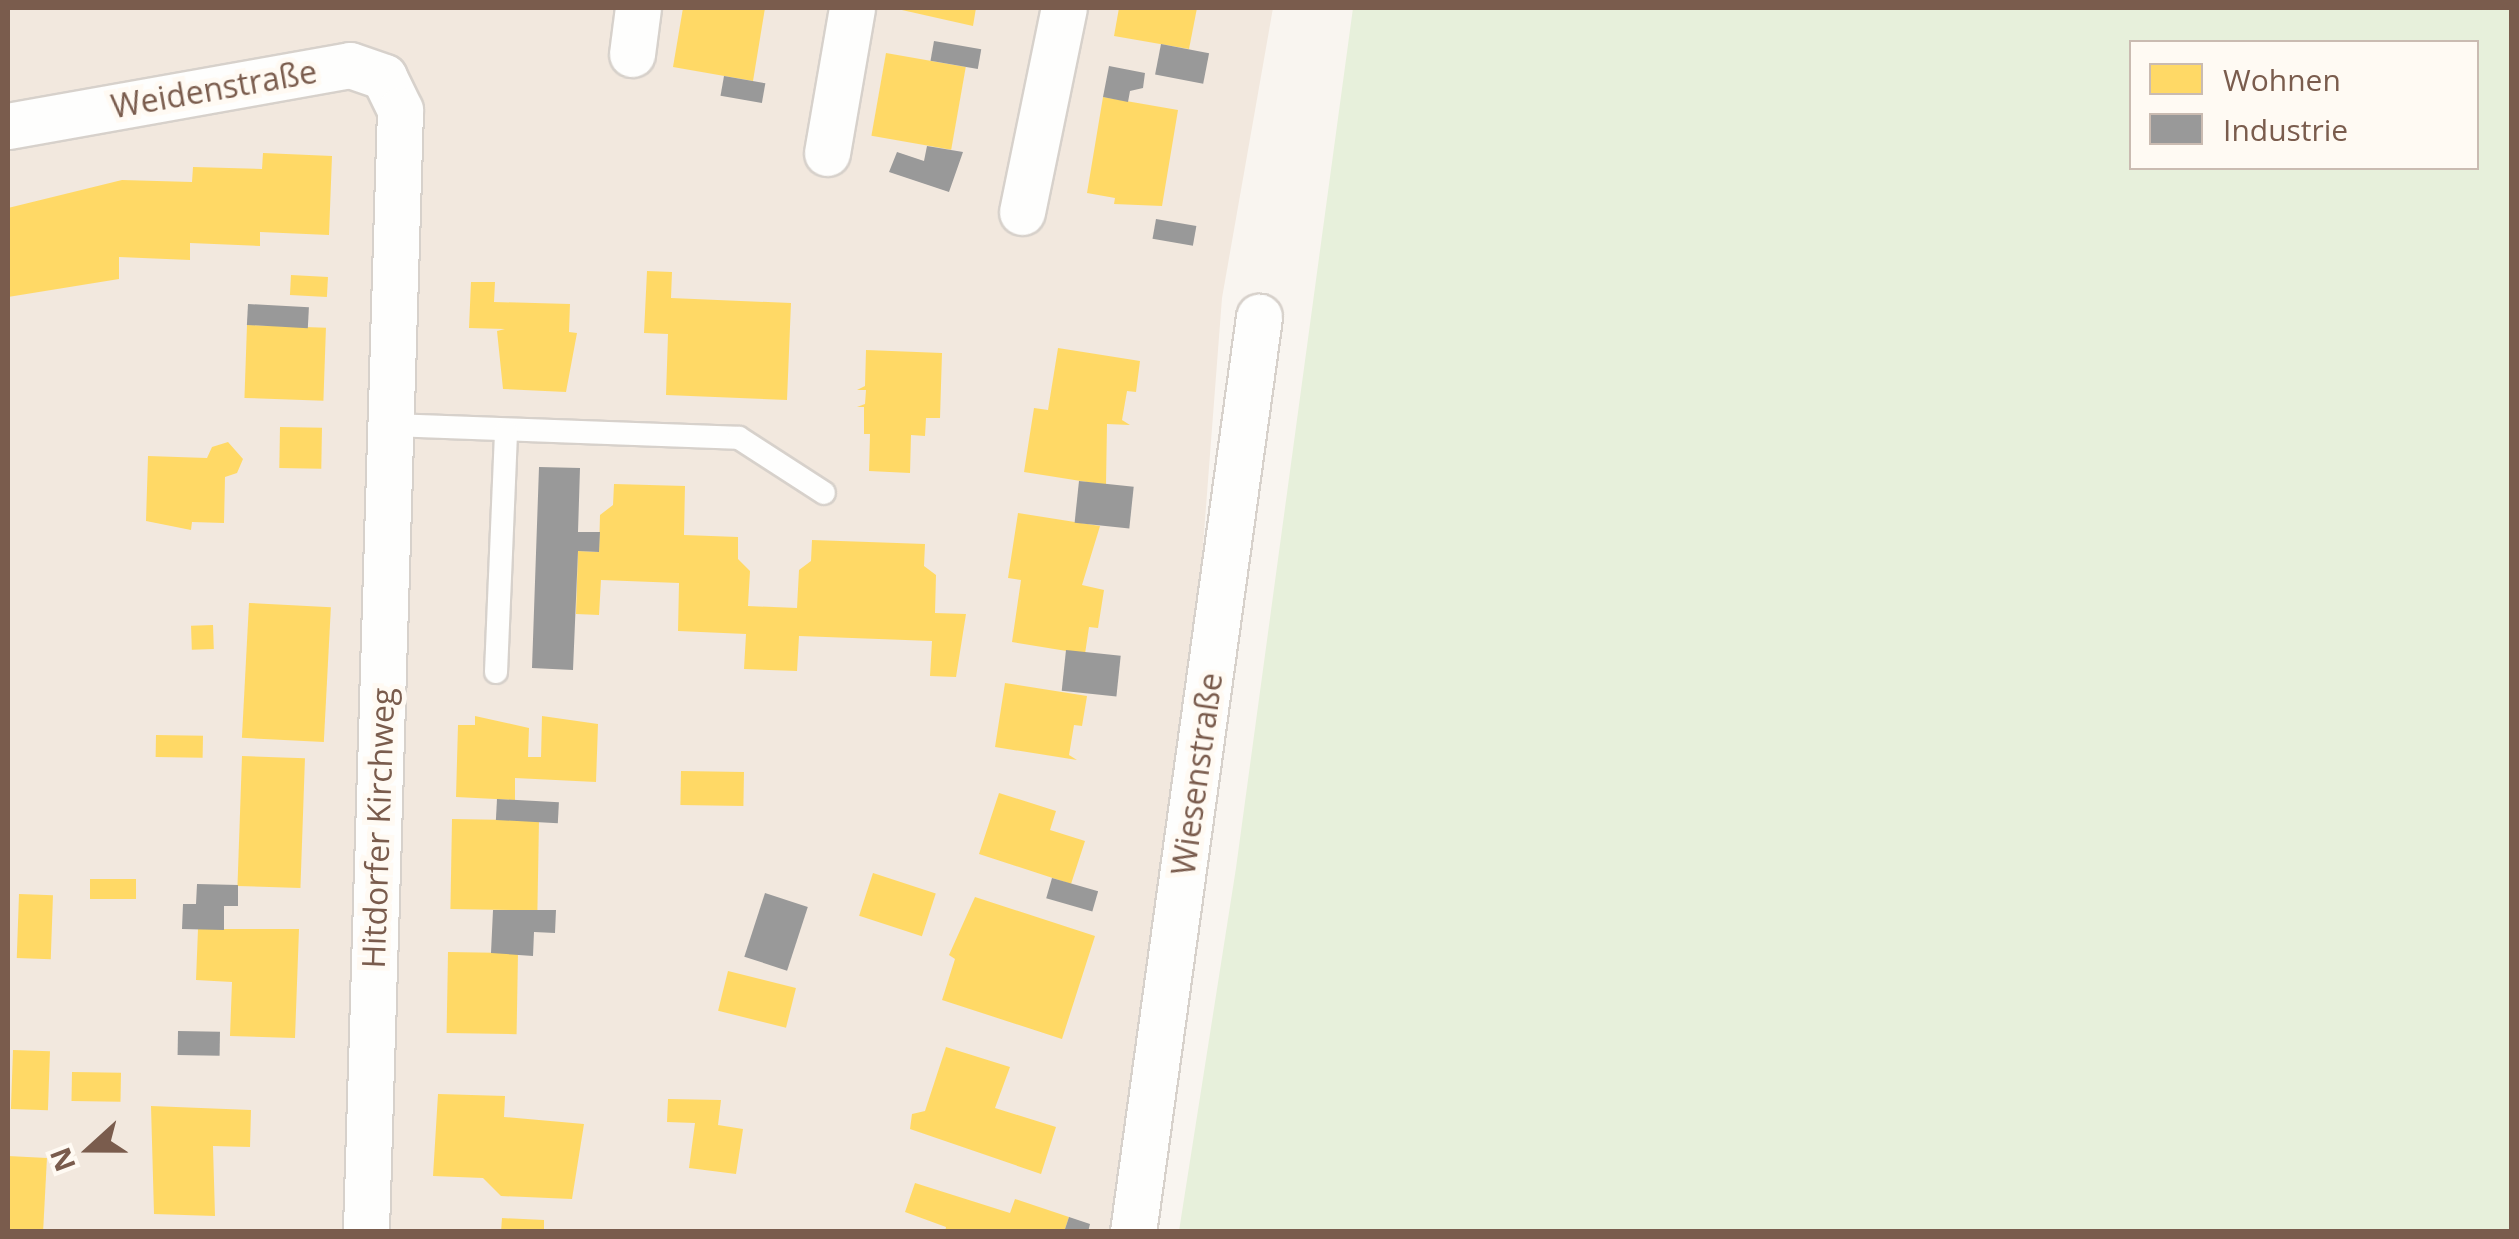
<!DOCTYPE html>
<html>
<head>
<meta charset="utf-8">
<style>
	body { margin:0 }
	#map { position:relative; width:2519px; height:1239px; overflow:hidden; background:#f9f5f0; font-family:"Open Sans",sans-serif }
	div>[style] { position:absolute }
	[style*='--x'] { left:calc(var(--x)*1px); top:calc(var(--y)*1px); width:calc(var(--w)*1px); rotate:calc(var(--a)*1deg) }
	.residential>* { inset:0; background:#f2e8de }
	.green>* { inset:0; background:#e7f0db }
	.homes>* { inset:0; background:#ffd966; transform-origin:0 0 }
	.industry>* { inset:0; background:#999; transform-origin:0 0 }
	.roads { filter:drop-shadow(2px 0 #d7d1cb) drop-shadow(-2px 0 #d7d1cb) drop-shadow(0 2px #d7d1cb) drop-shadow(0 -2px #d7d1cb) }
	.lane>* { height:22px; margin:-11px; padding:0 11px; transform-origin:11px; border-radius:11px; background:#fefefd }
	.street>* { height:45px; margin:-22.5px; padding:0 22.5px; transform-origin:22.5px; border-radius:22.5px; background:#fefefd }
	span { translate:-50% -50%; white-space:nowrap; text-align:center; line-height:1.15; -webkit-text-stroke:10px #fffaf3; paint-order:stroke }
	.street-label { font-size:32px; color:#7a5c4d }
	.frame { position:absolute; inset:0; border:10px solid #7a5c4d; pointer-events:none }
	.legend { position:absolute; left:2129px; top:40px; width:350px; height:130px; box-sizing:border-box; background:#fffaf3; border:2px solid #cabbb1; margin:0; padding:12px 18px; list-style:none; font-size:30px; color:#7a5c4d }
	.legend li { display:flex; align-items:center; gap:20px; height:50px }
	.legend b { width:50px; border:2px solid #cabbb1 }
	.north { position:absolute; left:40px; top:1099px; width:100px; height:100px; -webkit-text-stroke:8px #fffaf3; paint-order:stroke; rotate:249deg; font-size:28px; font-weight:700; line-height:40px; text-align:center; color:#7a5c4d }
	.north::after { content:''; display:block; margin:auto; width:35px; height:45px; background:#7a5c4d; clip-path:polygon(50% 0,100% 100%,50% 72%,0 100%) }
</style>
</head>
<body>
<div id="map">
	<div class="residential">
		<i style="clip-path:polygon(8px 8px,1273px 8px,1222px 298px,1179px 859px,1117px 1231px,8px 1231px)"></i>
	</div>
	<div class="green">
		<i style="clip-path:polygon(evenodd,1353px 8px,2511px 8px,2511px 1231px,1179px 1231px,1236px 868px,1353px 8px,2132px 42px,2476px 42px,2476px 168px,2132px 168px,2132px 42px)"></i>
	</div>
	<div class="homes">
		<i style="clip-path:polygon(683px 8px,765px 8px,753px 81px,673px 67px)"></i>
		<i style="clip-path:polygon(893px 8px,976px 8px,973px 26px)"></i>
		<i style="clip-path:polygon(1119px 8px,1197px 8px,1189px 49px,1114px 36px)"></i>
		<i style="left:886px;top:53px;width:81px;height:84px;rotate:10deg"></i>
		<i style="clip-path:polygon(1103px 97px,1178px 110px,1162px 206px,1114px 204px,1115px 198px,1087px 193px)"></i>
		<i style="clip-path:polygon(263px 153px,332px 156px,329px 235px,260px 232px,260px 246px,190px 243px,190px 260px,119px 257px,119px 279px,8px 297px,8px 208px,122px 180px,192px 182px,193px 167px,262px 169px)"></i>
		<i style="clip-path:polygon(647px 271px,672px 272px,671px 298px,791px 303px,787px 400px,666px 395px,668px 334px,644px 333px)"></i>
		<i style="left:291px;top:275px;width:37px;height:20px;rotate:3deg"></i>
		<i style="clip-path:polygon(471px 282px,495px 282px,494px 302px,570px 304px,569px 332px,577px 333px,566px 392px,503px 389px,497px 331px,505px 329px,469px 328px)"></i>
		<i style="left:247px;top:325px;width:79px;height:73px;rotate:2deg"></i>
		<i style="clip-path:polygon(1058px 348px,1140px 361px,1136px 392px,1127px 391px,1122px 420px,1130px 425px,1107px 424px,1106px 485px,1024px 472px,1034px 408px,1048px 410px)"></i>
		<i style="clip-path:polygon(866px 350px,942px 353px,940px 418px,926px 418px,925px 436px,911px 435px,910px 473px,869px 471px,870px 434px,864px 434px,864px 407px,857px 407px,865px 404px,866px 390px,857px 390px,865px 386px)"></i>
		<i style="left:280px;top:427px;width:42px;height:41px;rotate:1deg"></i>
		<i style="clip-path:polygon(228px 442px,243px 459px,237px 473px,225px 477px,224px 523px,192px 522px,191px 530px,146px 521px,148px 456px,207px 458px,212px 447px)"></i>
		<i style="clip-path:polygon(614px 484px,685px 486px,684px 535px,738px 537px,738px 559px,750px 571px,748px 606px,797px 608px,799px 570px,811px 561px,812px 540px,925px 544px,924px 566px,936px 575px,935px 613px,966px 614px,956px 677px,930px 676px,932px 641px,799px 636px,797px 671px,744px 669px,746px 634px,678px 631px,679px 583px,601px 580px,599px 615px,576px 614px,578px 551px,599px 552px,600px 515px,613px 505px)"></i>
		<i style="clip-path:polygon(1018px 513px,1100px 526px,1082px 585px,1104px 590px,1098px 628px,1089px 627px,1085px 654px,1012px 642px,1021px 580px,1008px 578px)"></i>
		<i style="left:249px;top:603px;width:82px;height:135px;rotate:3deg"></i>
		<i style="left:213px;top:625px;width:24px;height:22px;rotate:88deg"></i>
		<i style="clip-path:polygon(1005px 683px,1087px 696px,1082px 726px,1074px 725px,1069px 755px,1077px 760px,995px 747px)"></i>
		<i style="clip-path:polygon(475px 716px,529px 728px,528px 757px,541px 757px,542px 716px,598px 724px,596px 782px,515px 778px,515px 800px,456px 797px,458px 725px,475px 725px)"></i>
		<i style="left:156px;top:735px;width:47px;height:22px;rotate:1deg"></i>
		<i style="left:242px;top:756px;width:63px;height:130px;rotate:2deg"></i>
		<i style="left:681px;top:771px;width:63px;height:34px;rotate:1deg"></i>
		<i style="clip-path:polygon(999px 793px,1056px 811px,1050px 830px,1085px 841px,1071px 884px,979px 854px)"></i>
		<i style="left:452px;top:819px;width:87px;height:90px;rotate:1deg"></i>
		<i style="left:873px;top:873px;width:66px;height:45px;rotate:18deg"></i>
		<i style="left:90px;top:879px;width:46px;height:20px"></i>
		<i style="left:19px;top:894px;width:34px;height:64px;rotate:2deg"></i>
		<i style="clip-path:polygon(975px 897px,1095px 936px,1062px 1039px,942px 1000px,955px 959px,949px 955px)"></i>
		<i style="clip-path:polygon(198px 929px,299px 929px,295px 1038px,230px 1036px,232px 982px,196px 980px)"></i>
		<i style="left:448px;top:952px;width:70px;height:81px;rotate:1deg"></i>
		<i style="left:728px;top:971px;width:70px;height:41px;rotate:14deg"></i>
		<i style="clip-path:polygon(946px 1047px,1010px 1067px,995px 1108px,1056px 1127px,1041px 1174px,910px 1129px,912px 1114px,925px 1111px)"></i>
		<i style="left:13px;top:1050px;width:37px;height:59px;rotate:2deg"></i>
		<i style="left:72px;top:1072px;width:49px;height:29px;rotate:1deg"></i>
		<i style="clip-path:polygon(438px 1094px,505px 1096px,504px 1117px,584px 1124px,572px 1199px,501px 1196px,483px 1178px,433px 1176px)"></i>
		<i style="clip-path:polygon(668px 1099px,721px 1100px,718px 1125px,743px 1129px,736px 1174px,689px 1168px,695px 1123px,667px 1122px)"></i>
		<i style="clip-path:polygon(151px 1106px,251px 1110px,250px 1147px,213px 1146px,215px 1216px,154px 1214px)"></i>
		<i style="left:8px;top:1156px;width:39px;height:76px;rotate:3deg"></i>
		<i style="clip-path:polygon(915px 1183px,1010px 1213px,1015px 1199px,1069px 1217px,1064px 1232px,945px 1232px,946px 1227px,905px 1212px)"></i>
		<i style="clip-path:polygon(502px 1218px,544px 1220px,544px 1232px,501px 1232px)"></i>
	</div>
	<div class="industry">
		<i style="left:934px;top:41px;width:48px;height:20px;rotate:10deg"></i>
		<i style="left:1161px;top:44px;width:49px;height:31px;rotate:11deg"></i>
		<i style="clip-path:polygon(1109px 66px,1145px 73px,1143px 88px,1130px 91px,1128px 102px,1103px 97px)"></i>
		<i style="left:724px;top:76px;width:42px;height:20px;rotate:10deg"></i>
		<i style="clip-path:polygon(927px 146px,963px 152px,949px 192px,889px 172px,897px 152px,924px 161px)"></i>
		<i style="left:1156px;top:219px;width:41px;height:20px;rotate:10deg"></i>
		<i style="left:248px;top:304px;width:61px;height:21px;rotate:3deg"></i>
		<i style="clip-path:polygon(539px 467px,580px 468px,578px 532px,600px 532px,599px 552px,578px 551px,573px 670px,532px 668px)"></i>
		<i style="left:1079px;top:481px;width:55px;height:42px;rotate:6deg"></i>
		<i style="left:1066px;top:650px;width:55px;height:41px;rotate:6deg"></i>
		<i style="left:497px;top:799px;width:62px;height:21px;rotate:3deg"></i>
		<i style="left:1052px;top:878px;width:48px;height:21px;rotate:16deg"></i>
		<i style="clip-path:polygon(197px 884px,238px 885px,238px 906px,224px 906px,224px 930px,182px 929px,183px 904px,196px 904px)"></i>
		<i style="left:765px;top:893px;width:45px;height:67px;rotate:18deg"></i>
		<i style="clip-path:polygon(493px 910px,556px 910px,555px 933px,534px 932px,533px 956px,491px 953px)"></i>
		<i style="left:178px;top:1031px;width:42px;height:24px;rotate:1deg"></i>
		<i style="clip-path:polygon(1069px 1217px,1090px 1224px,1088px 1232px,1064px 1232px)"></i>
	</div>
	<div class="roads">
		<div class="lane">
			<i style="--x:389;--y:425;--w:350;--a:2.1"></i>
			<i style="--x:739;--y:438;--w:101;--a:32.9"></i>
			<i style="--x:496;--y:672;--w:241;--a:-87.6"></i>
		</div>
		<div class="street">
			<i style="--x:632;--y:54;--w:46;--a:-82.6"></i>
			<i style="--x:8;--y:126;--w:347;--a:-10.1"></i>
			<i style="--x:350;--y:65;--w:36;--a:19"></i>
			<i style="--x:384;--y:77;--w:37;--a:64"></i>
			<i style="--x:400;--y:110;--w:1123;--a:91.74"></i>
			<i style="--x:827;--y:153;--w:147;--a:-80.2"></i>
			<i style="--x:1022;--y:212;--w:208;--a:-78.4"></i>
			<i style="--x:1133;--y:1232;--w:924;--a:-82.16"></i>
		</div>
	</div>
	<div class="street-label">
		<span style="left:214px;top:89px;rotate:-10deg">Weidenstraße</span>
		<span style="left:1197px;top:774px;rotate:-82deg">Wiesenstraße</span>
		<span style="left:378px;top:828px;rotate:-88deg">Hitdorfer Kirchweg</span>
	</div>
	<div class="frame"></div>
	<ul class="legend">
	<li><b style="height:28px;background:#ffd966"></b>Wohnen</li>
	<li><b style="height:28px;background:#999"></b>Industrie</li>
	</ul>
	<div class="north">N</div>
</div>
</body>
</html>
